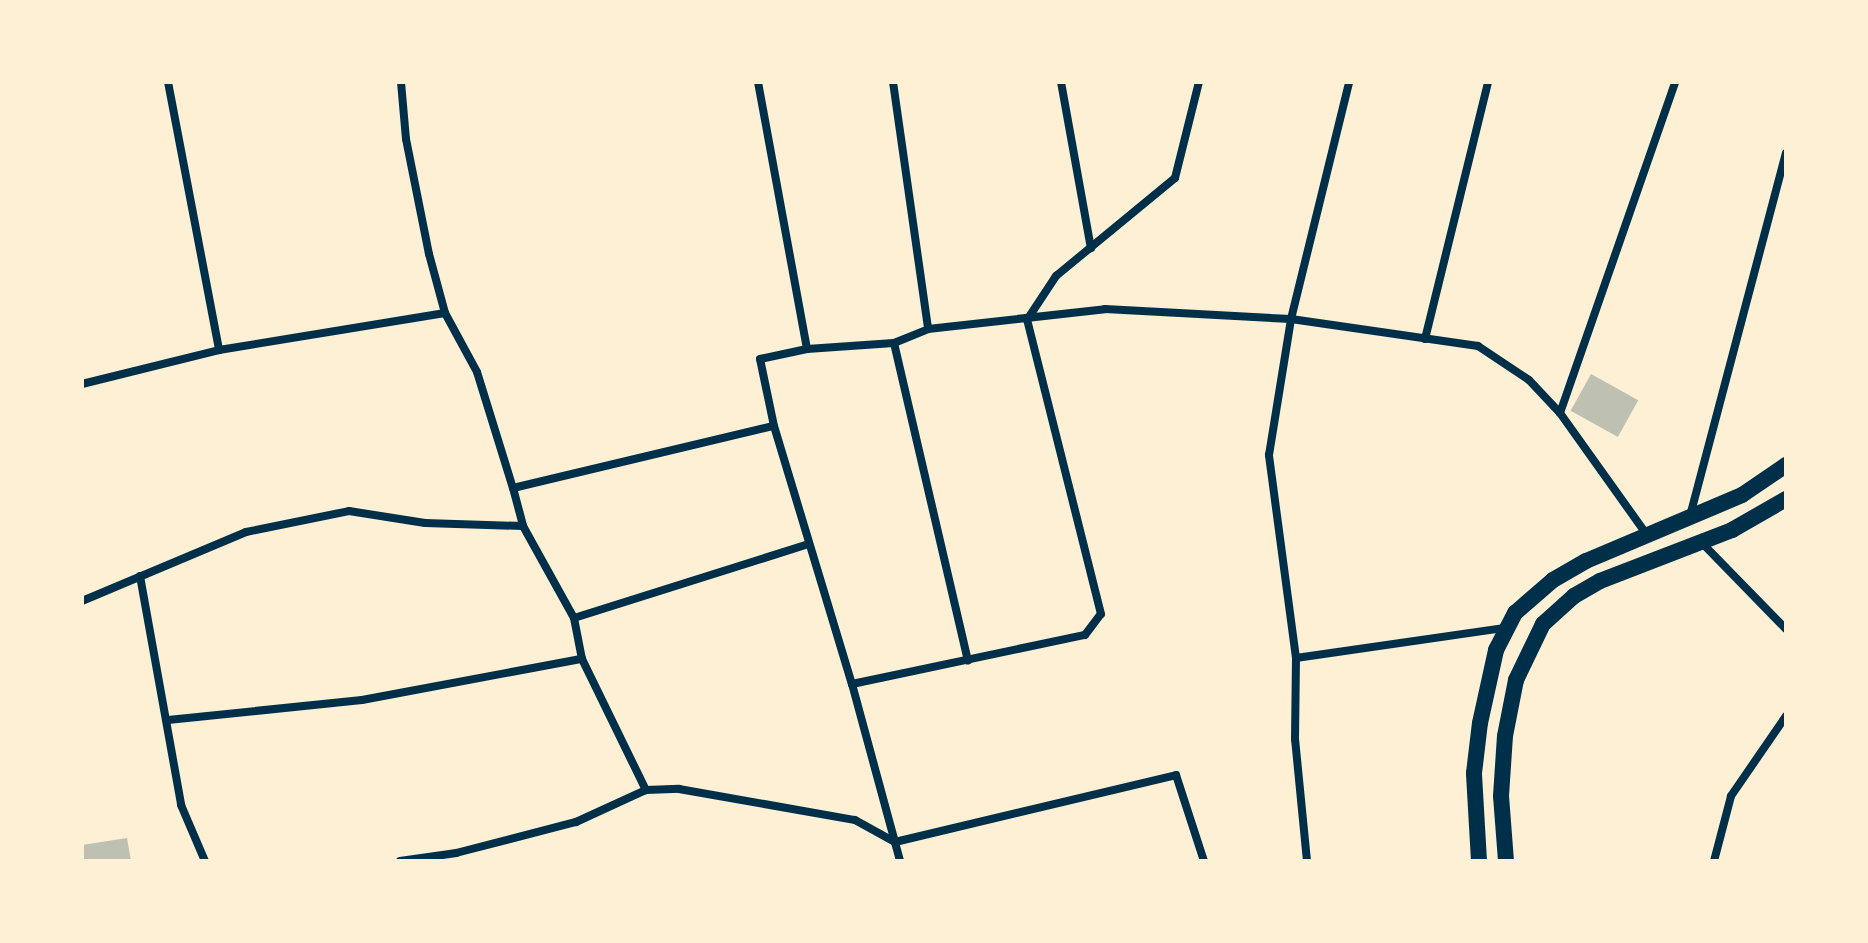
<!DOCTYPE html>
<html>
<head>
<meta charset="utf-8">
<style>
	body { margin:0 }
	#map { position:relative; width:1868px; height:943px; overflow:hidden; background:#fdf0d5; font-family:"Sofia Sans Condensed",sans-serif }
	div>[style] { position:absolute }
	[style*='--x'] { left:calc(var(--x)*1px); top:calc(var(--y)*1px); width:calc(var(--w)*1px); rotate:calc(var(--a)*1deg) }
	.building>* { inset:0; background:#bec0b2; transform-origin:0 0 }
	.minor>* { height:8px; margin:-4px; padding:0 4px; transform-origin:4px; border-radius:4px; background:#003049 }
	.secondary>* { height:16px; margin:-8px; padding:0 8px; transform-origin:8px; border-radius:8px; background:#003049 }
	span { translate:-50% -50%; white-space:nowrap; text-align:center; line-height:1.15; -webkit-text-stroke:6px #fdf0d5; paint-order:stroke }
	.frame { position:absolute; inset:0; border:84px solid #fdf0d5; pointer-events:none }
</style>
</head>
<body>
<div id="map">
	<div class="building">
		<i style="left:1591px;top:374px;width:54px;height:42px;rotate:29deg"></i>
		<i style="clip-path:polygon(127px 838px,131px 861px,82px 861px,82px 845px)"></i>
	</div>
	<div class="minor">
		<i style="--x:168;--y:82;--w:273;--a:79.2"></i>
		<i style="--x:401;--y:82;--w:57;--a:85"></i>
		<i style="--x:406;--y:139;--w:117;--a:78.7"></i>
		<i style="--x:429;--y:254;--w:61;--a:74.8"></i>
		<i style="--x:445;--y:313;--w:67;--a:61.5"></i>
		<i style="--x:477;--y:372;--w:121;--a:72.8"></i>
		<i style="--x:513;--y:488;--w:268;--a:-13.4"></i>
		<i style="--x:774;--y:426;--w:68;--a:-101.8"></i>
		<i style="--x:760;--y:359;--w:48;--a:-12"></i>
		<i style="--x:758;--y:82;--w:271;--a:79.6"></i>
		<i style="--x:807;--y:349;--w:87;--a:-3.9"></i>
		<i style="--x:894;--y:343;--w:37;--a:-22"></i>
		<i style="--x:928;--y:329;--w:178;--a:-6.4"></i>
		<i style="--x:1105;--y:309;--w:186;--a:3.1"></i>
		<i style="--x:1291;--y:319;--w:189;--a:8.2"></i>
		<i style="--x:1478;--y:346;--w:61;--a:33.7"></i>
		<i style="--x:1529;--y:380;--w:45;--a:46.8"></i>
		<i style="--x:1560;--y:413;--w:150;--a:54.5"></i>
		<i style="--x:893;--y:82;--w:249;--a:81.9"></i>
		<i style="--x:1061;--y:82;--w:169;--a:79.8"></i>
		<i style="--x:1425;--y:339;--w:265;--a:-76.2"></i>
		<i style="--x:894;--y:343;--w:326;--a:76.9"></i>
		<i style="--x:82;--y:384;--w:141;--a:-13.9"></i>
		<i style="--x:219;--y:350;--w:229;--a:-9.3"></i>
		<i style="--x:1560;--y:413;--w:350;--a:-70.8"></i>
		<i style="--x:774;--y:426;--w:270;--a:73.2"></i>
		<i style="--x:852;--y:684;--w:238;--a:-11.9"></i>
		<i style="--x:1085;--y:635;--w:26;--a:-53"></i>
		<i style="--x:1101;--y:614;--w:303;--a:-104.1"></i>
		<i style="--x:1027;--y:320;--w:53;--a:-56.6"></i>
		<i style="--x:1056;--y:276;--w:154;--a:-39.5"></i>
		<i style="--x:1175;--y:178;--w:99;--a:-76"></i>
		<i style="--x:513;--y:488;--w:39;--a:75"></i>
		<i style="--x:523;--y:526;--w:105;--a:61"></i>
		<i style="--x:574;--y:618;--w:42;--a:79"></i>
		<i style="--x:582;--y:659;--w:146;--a:64"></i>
		<i style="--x:1690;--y:516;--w:375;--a:-75.2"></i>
		<i style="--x:1702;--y:543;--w:120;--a:45.7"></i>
		<i style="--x:140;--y:576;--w:233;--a:79.8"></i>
		<i style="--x:181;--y:805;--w:61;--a:66.8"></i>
		<i style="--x:82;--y:601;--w:178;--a:-22.8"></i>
		<i style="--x:246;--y:532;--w:105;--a:-11.5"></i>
		<i style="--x:349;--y:511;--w:77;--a:9"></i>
		<i style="--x:425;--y:523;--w:98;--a:1.8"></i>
		<i style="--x:574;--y:618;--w:246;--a:-17.5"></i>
		<i style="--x:1296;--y:658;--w:211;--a:-8.2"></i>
		<i style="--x:852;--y:684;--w:183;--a:74.8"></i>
		<i style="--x:168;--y:720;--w:195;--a:-5.9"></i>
		<i style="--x:362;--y:700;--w:224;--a:-10.6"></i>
		<i style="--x:400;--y:861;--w:57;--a:-8.1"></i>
		<i style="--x:456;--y:853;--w:124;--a:-14.5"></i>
		<i style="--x:576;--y:822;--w:77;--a:-24.6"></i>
		<i style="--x:646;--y:790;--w:33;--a:-2"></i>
		<i style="--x:679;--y:789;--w:179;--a:10"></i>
		<i style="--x:855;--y:820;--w:46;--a:28.8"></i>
		<i style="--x:895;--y:842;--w:289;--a:-13.4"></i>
		<i style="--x:1176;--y:775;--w:90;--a:72"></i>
		<i style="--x:1307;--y:861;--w:123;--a:-95.6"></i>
		<i style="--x:1295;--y:739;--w:81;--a:-89.3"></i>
		<i style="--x:1296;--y:658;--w:205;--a:-97.6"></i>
		<i style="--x:1269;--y:455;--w:138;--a:-80.8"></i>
		<i style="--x:1291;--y:319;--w:244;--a:-76.2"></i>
		<i style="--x:1714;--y:861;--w:67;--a:-75.3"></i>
		<i style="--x:1731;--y:796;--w:97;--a:-55.5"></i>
	</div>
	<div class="secondary">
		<i style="--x:1479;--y:861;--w:88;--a:-93.3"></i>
		<i style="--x:1474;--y:773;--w:50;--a:-83.2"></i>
		<i style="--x:1480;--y:723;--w:75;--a:-77.6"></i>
		<i style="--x:1496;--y:650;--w:42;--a:-62.8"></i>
		<i style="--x:1515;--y:613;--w:50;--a:-41"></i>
		<i style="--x:1553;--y:580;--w:38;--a:-30"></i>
		<i style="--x:1586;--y:561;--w:169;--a:-22.9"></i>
		<i style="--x:1742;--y:495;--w:53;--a:-34.3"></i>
		<i style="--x:1506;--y:861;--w:65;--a:-94.4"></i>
		<i style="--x:1501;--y:796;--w:60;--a:-86.2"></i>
		<i style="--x:1505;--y:736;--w:57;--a:-78.9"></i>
		<i style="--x:1516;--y:680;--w:62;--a:-64.3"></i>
		<i style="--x:1543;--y:624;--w:42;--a:-42.1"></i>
		<i style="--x:1574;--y:596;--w:30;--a:-30"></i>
		<i style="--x:1600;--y:581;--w:142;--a:-21.1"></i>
		<i style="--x:1732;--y:530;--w:62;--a:-29.9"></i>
	</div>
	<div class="frame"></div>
</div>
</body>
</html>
